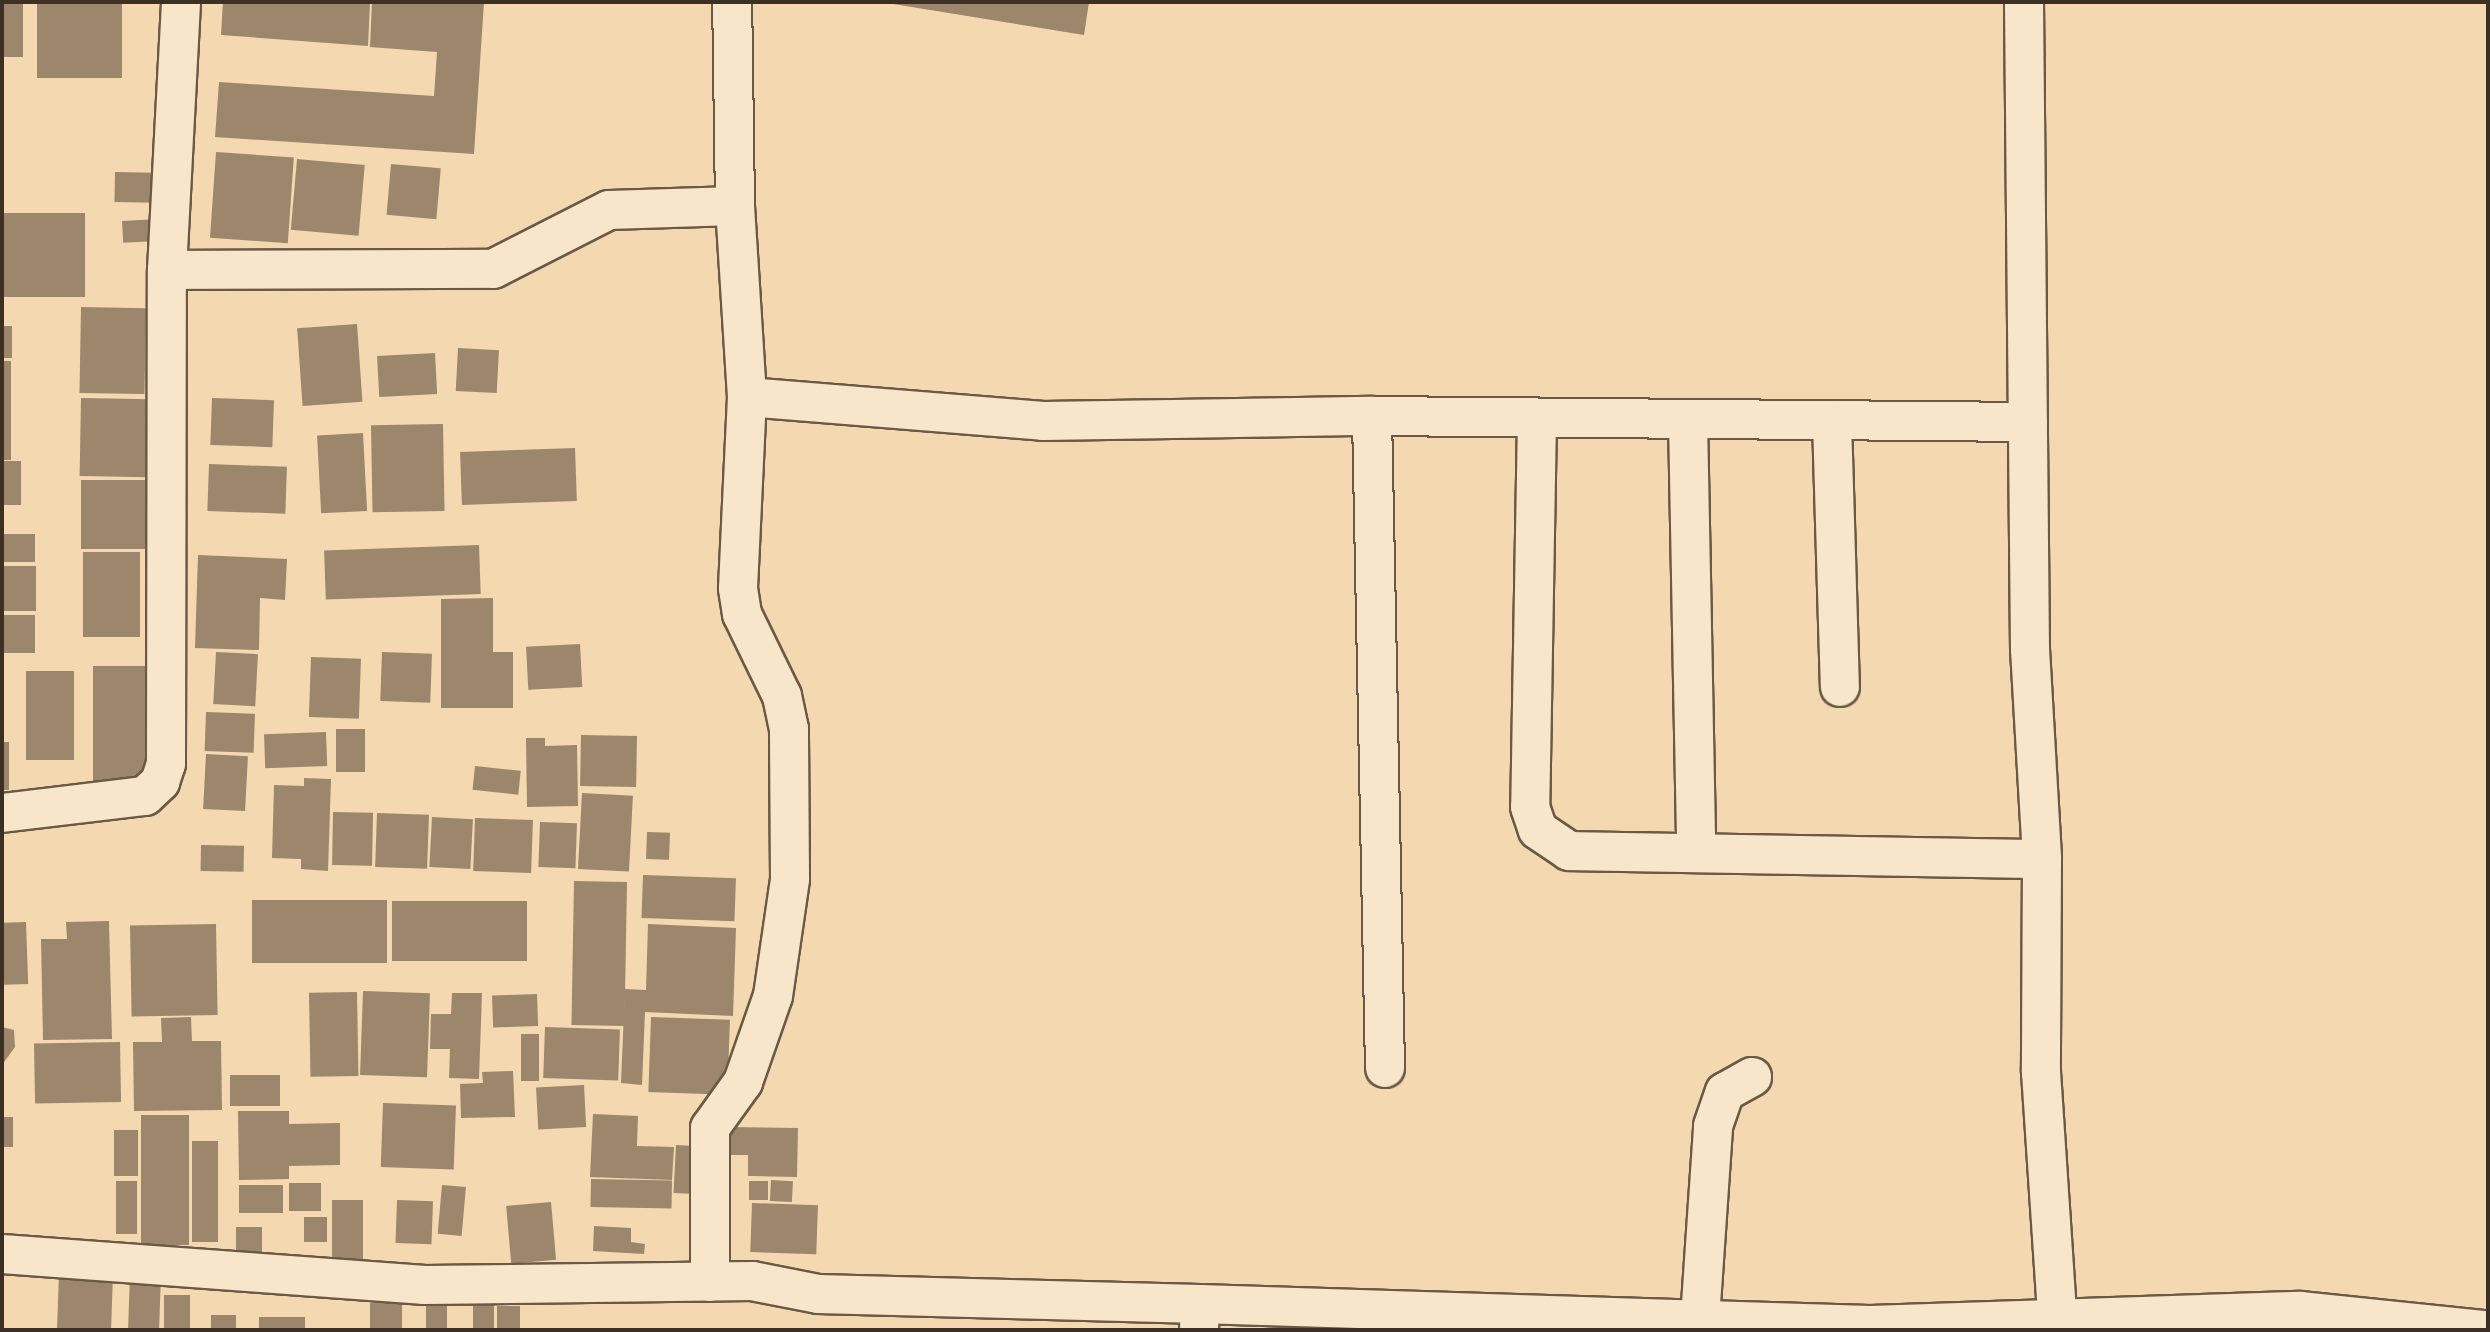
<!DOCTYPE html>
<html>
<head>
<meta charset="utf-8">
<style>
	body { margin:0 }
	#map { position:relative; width:2490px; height:1332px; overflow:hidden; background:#f4d8af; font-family:"EB Garamond",serif }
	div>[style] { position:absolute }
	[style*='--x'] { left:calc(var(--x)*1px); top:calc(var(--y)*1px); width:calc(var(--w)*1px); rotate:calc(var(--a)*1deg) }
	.building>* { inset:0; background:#9c876c; transform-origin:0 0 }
	.roads { filter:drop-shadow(2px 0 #6a5946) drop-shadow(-2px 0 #6a5946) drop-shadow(0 2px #6a5946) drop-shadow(0 -2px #6a5946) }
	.minor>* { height:38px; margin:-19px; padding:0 19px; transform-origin:19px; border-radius:19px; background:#f8e6cb }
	span { translate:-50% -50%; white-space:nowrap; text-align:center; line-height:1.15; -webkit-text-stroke:5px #f8e6cb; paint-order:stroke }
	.frame { position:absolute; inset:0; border:4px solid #3c2f23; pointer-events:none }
</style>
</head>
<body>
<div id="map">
	<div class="building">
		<i style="left:2px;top:2px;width:21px;height:55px"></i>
		<i style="left:37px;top:2px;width:85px;height:76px"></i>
		<i style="clip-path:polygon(223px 2px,370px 2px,368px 46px,221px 35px)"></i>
		<i style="clip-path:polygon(372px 2px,484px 2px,474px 154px,215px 137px,219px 82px,434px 96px,437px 52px,370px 47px)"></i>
		<i style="clip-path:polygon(881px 2px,1089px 2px,1084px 35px)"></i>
		<i style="left:216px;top:152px;width:78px;height:86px;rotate:4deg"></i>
		<i style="left:297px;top:159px;width:68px;height:71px;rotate:5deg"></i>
		<i style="left:391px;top:164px;width:50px;height:51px;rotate:5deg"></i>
		<i style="left:115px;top:172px;width:39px;height:30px;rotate:1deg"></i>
		<i style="left:2px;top:213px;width:83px;height:84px"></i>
		<i style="left:158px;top:219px;width:22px;height:36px;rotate:87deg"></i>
		<i style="left:81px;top:307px;width:65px;height:86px;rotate:1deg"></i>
		<i style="left:357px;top:324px;width:78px;height:60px;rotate:86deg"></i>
		<i style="left:2px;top:326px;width:10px;height:32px"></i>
		<i style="left:458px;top:348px;width:41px;height:43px;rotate:3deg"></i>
		<i style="left:435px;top:353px;width:41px;height:58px;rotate:87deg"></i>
		<i style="left:2px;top:361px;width:9px;height:99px"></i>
		<i style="left:81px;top:398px;width:68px;height:78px;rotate:1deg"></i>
		<i style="left:212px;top:398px;width:62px;height:47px;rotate:2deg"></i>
		<i style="left:443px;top:424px;width:87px;height:72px;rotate:89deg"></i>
		<i style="left:363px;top:433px;width:78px;height:46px;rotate:87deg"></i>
		<i style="left:575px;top:448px;width:53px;height:115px;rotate:88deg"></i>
		<i style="left:2px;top:461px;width:19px;height:44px"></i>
		<i style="left:209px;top:464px;width:78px;height:47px;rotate:2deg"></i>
		<i style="left:81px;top:480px;width:68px;height:69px"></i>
		<i style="left:2px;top:534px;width:33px;height:28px"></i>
		<i style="left:479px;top:545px;width:49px;height:155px;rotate:88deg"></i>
		<i style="left:83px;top:552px;width:57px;height:85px"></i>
		<i style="clip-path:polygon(198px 555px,287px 559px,285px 600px,260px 598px,259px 650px,195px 648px)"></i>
		<i style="left:36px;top:566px;width:45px;height:34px;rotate:90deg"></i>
		<i style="clip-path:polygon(493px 598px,493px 652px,513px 652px,513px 708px,441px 708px,441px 599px)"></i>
		<i style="left:2px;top:615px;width:33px;height:38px"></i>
		<i style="left:580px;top:644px;width:43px;height:54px;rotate:87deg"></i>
		<i style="left:216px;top:652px;width:42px;height:52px;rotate:3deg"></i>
		<i style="left:382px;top:652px;width:50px;height:49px;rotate:2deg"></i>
		<i style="left:311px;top:657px;width:50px;height:60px;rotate:2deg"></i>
		<i style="left:93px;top:666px;width:56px;height:115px"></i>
		<i style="left:26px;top:671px;width:48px;height:89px"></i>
		<i style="left:206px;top:712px;width:49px;height:39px;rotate:2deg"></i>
		<i style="left:336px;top:729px;width:29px;height:43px"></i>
		<i style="left:326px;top:732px;width:34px;height:62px;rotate:88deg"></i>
		<i style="left:581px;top:735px;width:56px;height:51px;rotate:1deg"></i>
		<i style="clip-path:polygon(526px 738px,545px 738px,545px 746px,577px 745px,578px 806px,527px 807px)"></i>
		<i style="left:2px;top:742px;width:7px;height:48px"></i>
		<i style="left:206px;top:754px;width:42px;height:55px;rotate:3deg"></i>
		<i style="left:475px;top:766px;width:46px;height:24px;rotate:6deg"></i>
		<i style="clip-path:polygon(304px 778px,331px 779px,328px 871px,301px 869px,301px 859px,272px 858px,274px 785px,304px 786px)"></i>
		<i style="left:582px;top:793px;width:51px;height:76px;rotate:3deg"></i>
		<i style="left:333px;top:812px;width:40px;height:53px;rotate:1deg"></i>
		<i style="left:377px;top:813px;width:52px;height:54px;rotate:2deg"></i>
		<i style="left:432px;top:817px;width:41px;height:50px;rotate:3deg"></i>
		<i style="left:475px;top:818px;width:58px;height:53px;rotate:2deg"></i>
		<i style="left:540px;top:822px;width:37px;height:45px;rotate:2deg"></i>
		<i style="left:647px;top:832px;width:23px;height:27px;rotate:2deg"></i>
		<i style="left:201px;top:845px;width:43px;height:26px;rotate:1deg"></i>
		<i style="left:643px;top:875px;width:93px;height:43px;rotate:2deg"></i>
		<i style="left:574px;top:881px;width:53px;height:144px;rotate:1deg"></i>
		<i style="left:252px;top:900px;width:135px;height:63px"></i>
		<i style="left:392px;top:901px;width:135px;height:60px"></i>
		<i style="clip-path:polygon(109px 921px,112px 1039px,43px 1040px,41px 939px,67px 939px,66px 922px)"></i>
		<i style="left:26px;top:922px;width:62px;height:24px;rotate:88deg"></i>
		<i style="left:216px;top:924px;width:91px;height:86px;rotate:89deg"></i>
		<i style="clip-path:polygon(648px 924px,736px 928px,733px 1016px,645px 1012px,642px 1085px,621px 1083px,625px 989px,646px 990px)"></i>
		<i style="left:363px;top:991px;width:67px;height:84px;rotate:2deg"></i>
		<i style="left:357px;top:992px;width:84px;height:48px;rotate:89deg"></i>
		<i style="clip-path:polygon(452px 993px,482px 993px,479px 1079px,449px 1078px,450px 1049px,430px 1049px,431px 1014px,451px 1014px)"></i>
		<i style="left:537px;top:994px;width:32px;height:45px;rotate:88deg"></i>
		<i style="clip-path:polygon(191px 1017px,192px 1041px,221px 1041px,222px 1110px,134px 1111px,133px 1042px,162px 1042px,161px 1018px)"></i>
		<i style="left:651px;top:1017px;width:79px;height:75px;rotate:2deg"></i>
		<i style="clip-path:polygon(2px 1027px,14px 1030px,15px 1047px,2px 1065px)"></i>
		<i style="left:545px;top:1027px;width:75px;height:51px;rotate:2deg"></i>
		<i style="left:521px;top:1034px;width:18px;height:47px"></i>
		<i style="left:120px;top:1042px;width:60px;height:86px;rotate:89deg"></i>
		<i style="clip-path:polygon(513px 1071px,515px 1117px,461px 1118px,460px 1084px,483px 1083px,482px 1072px)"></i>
		<i style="left:230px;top:1075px;width:50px;height:31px"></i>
		<i style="left:584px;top:1085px;width:42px;height:48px;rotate:87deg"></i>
		<i style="left:383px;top:1103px;width:73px;height:64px;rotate:2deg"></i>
		<i style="clip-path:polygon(238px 1111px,289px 1111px,289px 1124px,340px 1123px,340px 1165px,289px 1166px,289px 1179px,239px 1180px)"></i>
		<i style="clip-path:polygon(593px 1114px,638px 1116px,637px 1146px,674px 1147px,672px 1180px,590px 1177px)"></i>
		<i style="left:141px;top:1115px;width:48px;height:130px"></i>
		<i style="left:2px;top:1117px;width:11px;height:30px"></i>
		<i style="clip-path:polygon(730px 1127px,798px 1128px,797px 1177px,748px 1176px,748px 1155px,729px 1155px)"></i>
		<i style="left:114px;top:1130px;width:24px;height:46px"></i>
		<i style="left:192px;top:1141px;width:26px;height:101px"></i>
		<i style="left:676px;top:1145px;width:22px;height:48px;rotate:3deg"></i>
		<i style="left:591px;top:1179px;width:81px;height:28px;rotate:1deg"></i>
		<i style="left:771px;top:1180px;width:22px;height:21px;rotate:3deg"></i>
		<i style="left:116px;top:1181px;width:21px;height:53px"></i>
		<i style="left:749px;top:1181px;width:19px;height:19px"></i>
		<i style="left:289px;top:1183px;width:32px;height:28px"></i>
		<i style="left:283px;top:1185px;width:28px;height:44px;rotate:90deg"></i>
		<i style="left:442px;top:1185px;width:24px;height:49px;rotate:5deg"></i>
		<i style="left:332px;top:1200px;width:31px;height:64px"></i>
		<i style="left:397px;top:1200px;width:36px;height:43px;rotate:2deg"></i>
		<i style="left:551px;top:1202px;width:58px;height:45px;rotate:85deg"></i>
		<i style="left:752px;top:1203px;width:66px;height:49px;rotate:2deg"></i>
		<i style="left:327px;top:1217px;width:25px;height:23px;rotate:90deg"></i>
		<i style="clip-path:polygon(594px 1226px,631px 1228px,631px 1242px,645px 1244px,644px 1254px,593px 1251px)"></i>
		<i style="left:236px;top:1227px;width:26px;height:28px"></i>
		<i style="left:59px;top:1273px;width:54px;height:57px;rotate:2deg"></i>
		<i style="left:130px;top:1274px;width:31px;height:56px;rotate:2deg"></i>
		<i style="left:164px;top:1295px;width:26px;height:35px"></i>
		<i style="left:370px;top:1303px;width:32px;height:26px"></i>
		<i style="left:426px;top:1305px;width:21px;height:25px"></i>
		<i style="left:473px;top:1305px;width:21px;height:25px"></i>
		<i style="left:497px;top:1306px;width:23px;height:24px"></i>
		<i style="left:211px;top:1315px;width:25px;height:15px"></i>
		<i style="left:259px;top:1317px;width:46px;height:13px"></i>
	</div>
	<div class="roads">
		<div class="minor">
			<i style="--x:2024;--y:2;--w:647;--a:89.47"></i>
			<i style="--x:2030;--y:649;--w:210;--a:86.7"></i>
			<i style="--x:2042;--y:859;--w:213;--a:90.3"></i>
			<i style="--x:2041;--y:1072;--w:259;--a:86.2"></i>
			<i style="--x:167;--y:270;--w:326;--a:-0.2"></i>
			<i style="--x:493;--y:269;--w:130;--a:-27"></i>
			<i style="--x:609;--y:210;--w:126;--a:-1.8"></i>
			<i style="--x:747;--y:397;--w:297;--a:4.6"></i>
			<i style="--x:1043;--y:421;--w:329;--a:-0.9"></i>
			<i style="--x:1372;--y:416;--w:656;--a:0.52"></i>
			<i style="--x:1372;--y:416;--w:652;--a:88.86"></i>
			<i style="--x:1537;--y:419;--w:388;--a:91"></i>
			<i style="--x:1530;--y:807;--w:24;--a:71"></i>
			<i style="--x:1538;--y:830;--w:37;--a:34"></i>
			<i style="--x:1569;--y:851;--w:473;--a:1"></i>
			<i style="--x:1688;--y:420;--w:433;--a:88.9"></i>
			<i style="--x:1832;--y:421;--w:266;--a:88.3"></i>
			<i style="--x:2;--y:813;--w:144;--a:-6.8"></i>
			<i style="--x:145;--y:796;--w:21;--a:-43"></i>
			<i style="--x:160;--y:782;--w:19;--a:-72"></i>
			<i style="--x:166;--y:764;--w:494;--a:-89.9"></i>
			<i style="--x:167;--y:270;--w:268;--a:-87"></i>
			<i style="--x:2;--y:1254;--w:424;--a:4.2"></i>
			<i style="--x:425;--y:1285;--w:327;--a:-0.7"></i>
			<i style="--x:752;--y:1281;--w:67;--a:11.1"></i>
			<i style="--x:818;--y:1294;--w:382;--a:1.5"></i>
			<i style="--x:710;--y:1282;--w:154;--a:-90"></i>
			<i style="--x:710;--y:1128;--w:57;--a:-54.3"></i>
			<i style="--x:743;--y:1082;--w:91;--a:-70.8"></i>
			<i style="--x:773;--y:996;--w:118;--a:-81.7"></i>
			<i style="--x:790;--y:879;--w:150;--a:-90.4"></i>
			<i style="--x:789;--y:729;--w:34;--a:-102"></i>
			<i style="--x:782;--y:696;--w:91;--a:-116"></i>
			<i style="--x:742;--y:614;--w:26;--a:-99"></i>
			<i style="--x:738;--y:588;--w:191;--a:-87.3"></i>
			<i style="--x:747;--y:397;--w:191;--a:-93.6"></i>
			<i style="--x:735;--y:206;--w:204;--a:-90.8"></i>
			<i style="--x:1700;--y:1319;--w:193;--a:-86.1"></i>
			<i style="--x:1713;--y:1126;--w:36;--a:-71"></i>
			<i style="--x:1725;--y:1092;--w:31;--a:-29"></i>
			<i style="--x:1199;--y:1330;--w:26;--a:-88"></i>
			<i style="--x:1200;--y:1304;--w:670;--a:1.8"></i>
			<i style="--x:1870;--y:1325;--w:430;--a:-1.9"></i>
			<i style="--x:2300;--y:1311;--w:186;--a:5.9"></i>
		</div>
	</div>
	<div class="frame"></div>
</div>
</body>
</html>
